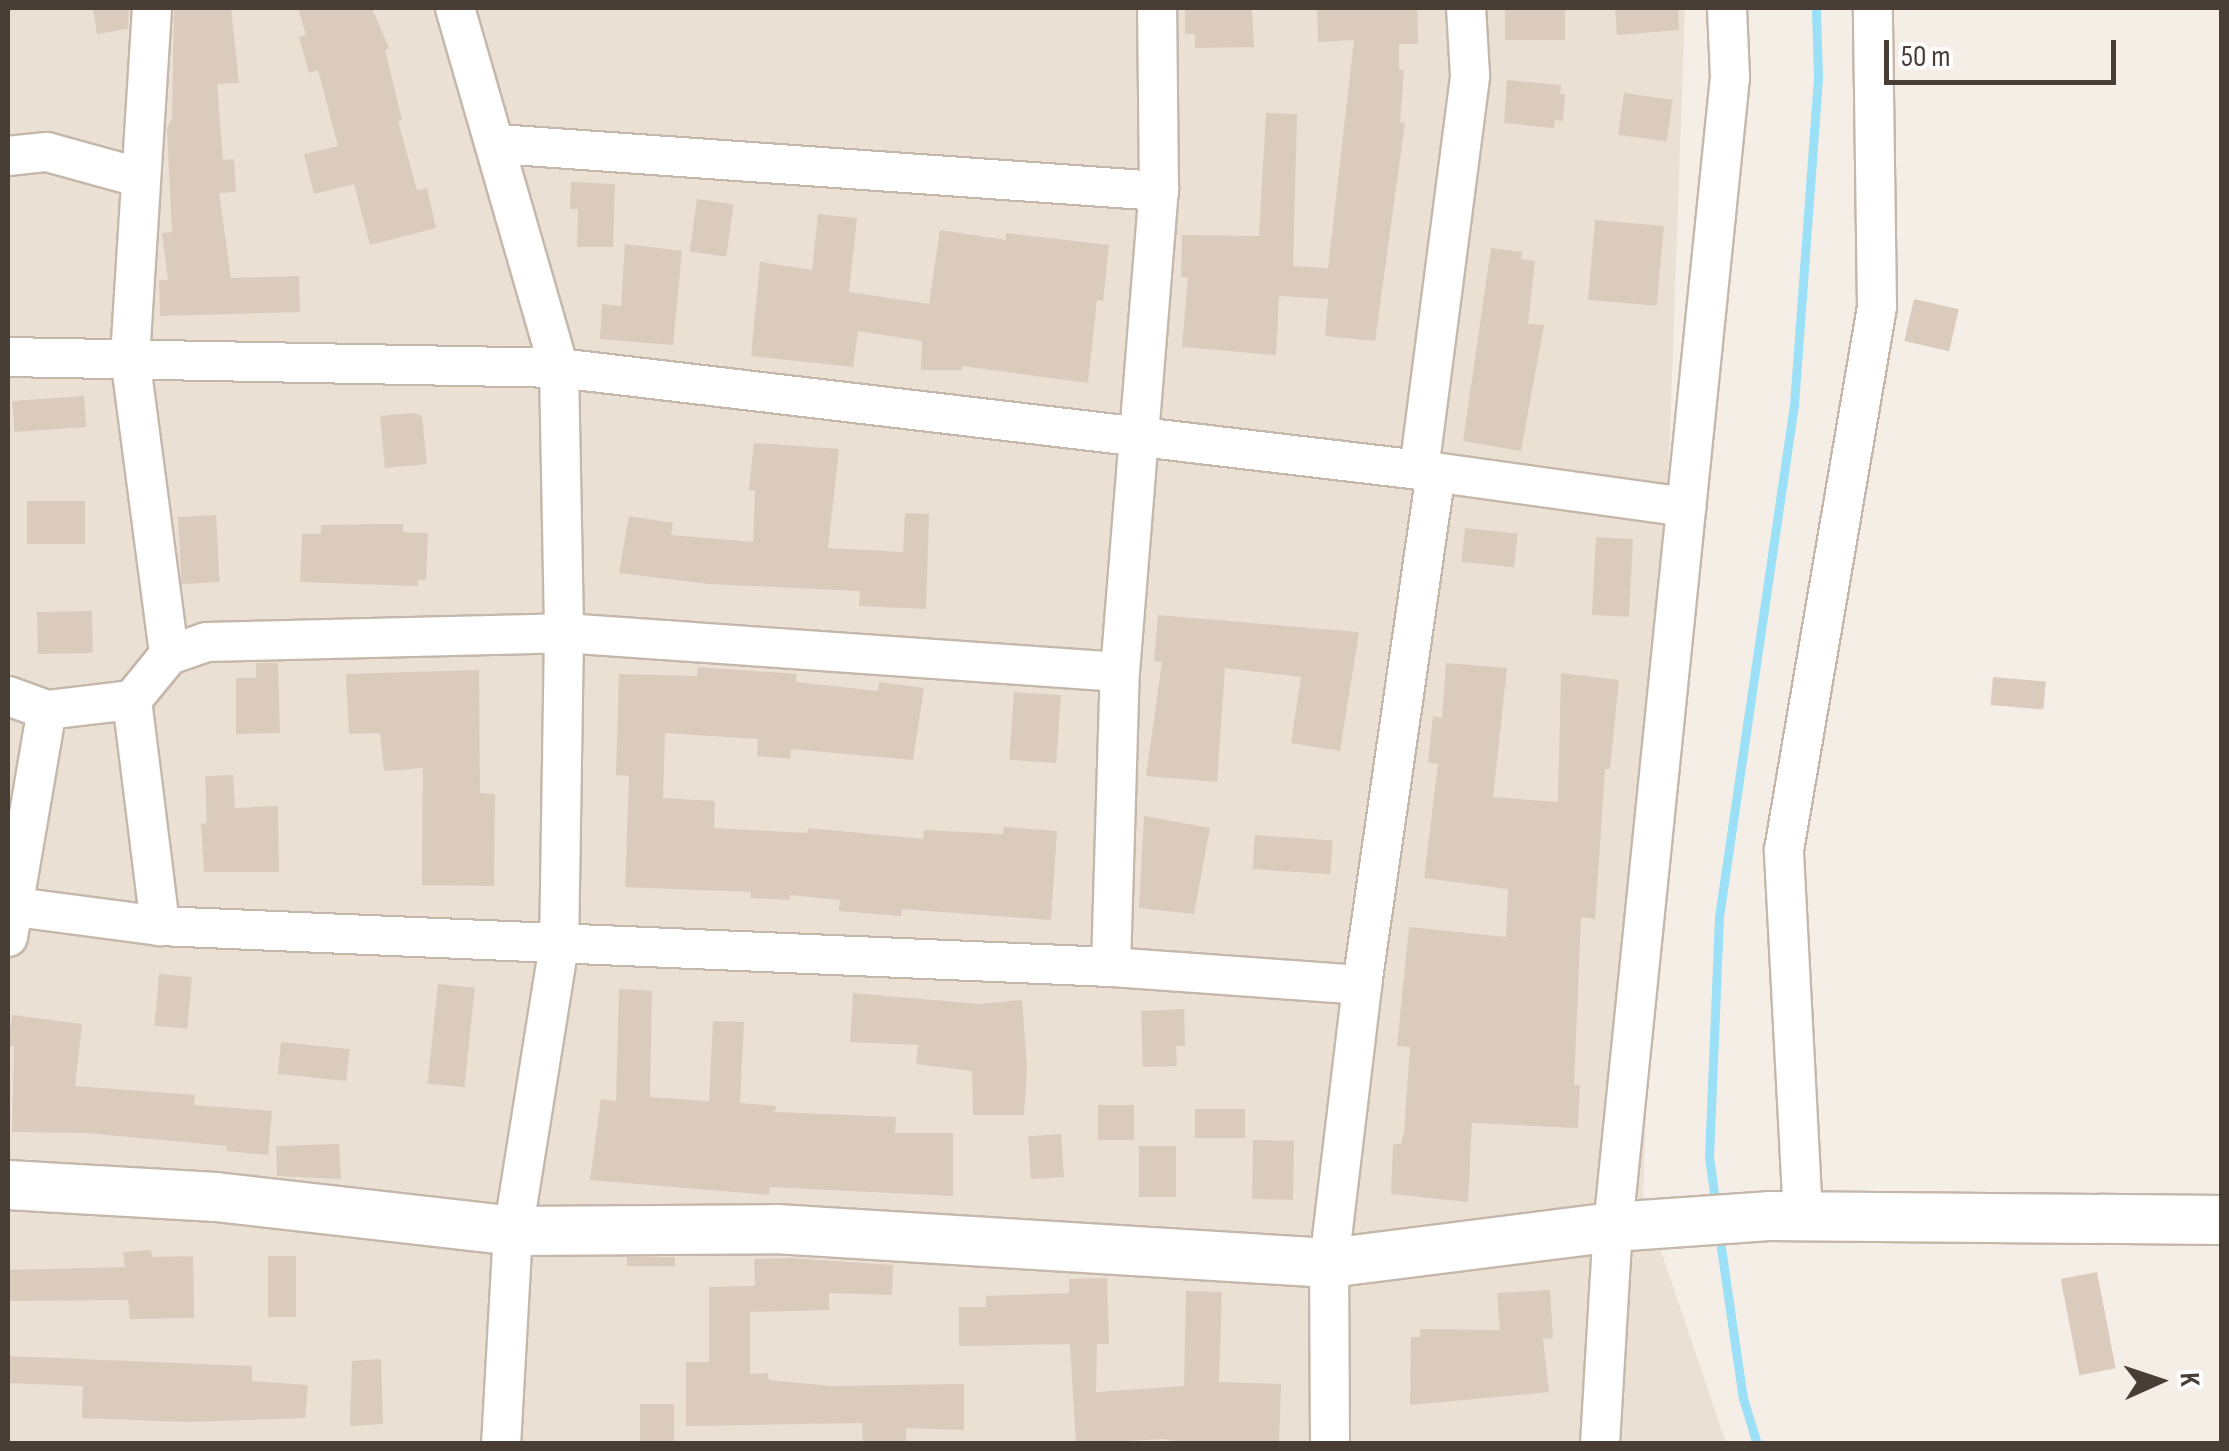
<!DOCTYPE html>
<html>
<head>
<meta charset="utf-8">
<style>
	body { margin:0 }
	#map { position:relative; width:2229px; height:1451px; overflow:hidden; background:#f5eee6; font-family:"Sofia Sans Condensed",sans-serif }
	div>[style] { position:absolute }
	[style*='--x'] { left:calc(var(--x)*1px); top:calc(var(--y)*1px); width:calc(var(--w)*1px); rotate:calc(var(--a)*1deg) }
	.residential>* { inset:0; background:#eae0d4 }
	.stream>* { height:9px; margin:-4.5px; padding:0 4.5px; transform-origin:4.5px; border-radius:4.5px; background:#9ce0f8 }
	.building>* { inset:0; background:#dbcbbd; transform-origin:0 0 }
	.roads { filter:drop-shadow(2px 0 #c5b8ab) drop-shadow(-2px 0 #c5b8ab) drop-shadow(0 2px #c5b8ab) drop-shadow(0 -2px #c5b8ab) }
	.minor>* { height:38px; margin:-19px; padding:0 19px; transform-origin:19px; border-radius:19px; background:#fff }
	.tertiary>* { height:48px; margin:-24px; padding:0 24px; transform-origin:24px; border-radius:24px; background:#fff }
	span { translate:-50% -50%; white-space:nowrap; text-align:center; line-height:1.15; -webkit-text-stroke:10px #fff; paint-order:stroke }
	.frame { position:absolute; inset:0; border:10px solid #493e35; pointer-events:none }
	.north { position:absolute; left:2109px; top:1331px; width:100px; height:100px; -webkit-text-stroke:8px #fff; paint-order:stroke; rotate:87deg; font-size:28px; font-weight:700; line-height:40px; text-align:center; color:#493e35 }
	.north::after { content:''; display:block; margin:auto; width:35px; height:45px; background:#493e35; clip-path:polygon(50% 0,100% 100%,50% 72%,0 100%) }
	.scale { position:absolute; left:1884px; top:40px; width:232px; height:45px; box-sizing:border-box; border:5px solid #493e35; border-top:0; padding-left:12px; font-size:30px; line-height:35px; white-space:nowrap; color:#493e35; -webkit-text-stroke:8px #fff; paint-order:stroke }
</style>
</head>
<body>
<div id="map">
	<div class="residential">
		<i style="clip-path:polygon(8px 8px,1685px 8px,1643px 1198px,1726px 1443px,8px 1444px)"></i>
	</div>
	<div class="stream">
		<i style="--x:1715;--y:1200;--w:43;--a:-97.9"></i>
		<i style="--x:1709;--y:1157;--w:240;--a:-87.6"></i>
		<i style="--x:1719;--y:917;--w:517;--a:-81.67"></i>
		<i style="--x:1794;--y:405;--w:329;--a:-85.8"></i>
		<i style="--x:1818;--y:77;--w:69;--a:-91.7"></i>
		<i style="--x:1720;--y:1241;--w:159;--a:81.7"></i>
		<i style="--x:1743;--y:1398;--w:48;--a:73.1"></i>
	</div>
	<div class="building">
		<i style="clip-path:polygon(93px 8px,129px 8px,128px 29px,97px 34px)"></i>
		<i style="clip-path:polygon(174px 8px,231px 8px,239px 83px,217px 84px,223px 160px,234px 159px,236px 192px,219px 193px,231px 278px,299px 276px,300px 312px,160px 316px,159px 280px,168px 280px,162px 233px,172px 232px,167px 129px,172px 117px)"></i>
		<i style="clip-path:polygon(298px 8px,372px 8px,389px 48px,385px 50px,402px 120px,398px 121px,417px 190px,427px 188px,436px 228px,370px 245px,354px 184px,314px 194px,304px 154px,338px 146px,318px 70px,309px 73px,299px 37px,306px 35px)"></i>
		<i style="clip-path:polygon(1185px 8px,1252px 8px,1254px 47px,1195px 48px,1195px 34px,1185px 34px)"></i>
		<i style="clip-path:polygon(1317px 8px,1417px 8px,1418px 44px,1399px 44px,1399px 70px,1404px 70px,1400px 122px,1405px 123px,1375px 341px,1325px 336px,1328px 299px,1279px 296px,1276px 355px,1182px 347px,1188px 277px,1181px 277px,1182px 235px,1259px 236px,1266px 113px,1297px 114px,1293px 266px,1328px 268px,1354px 40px,1318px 42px)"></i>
		<i style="left:1505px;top:8px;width:60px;height:32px"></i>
		<i style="clip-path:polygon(1615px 8px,1678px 8px,1679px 30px,1617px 35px)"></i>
		<i style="clip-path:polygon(1507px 80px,1561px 85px,1560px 94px,1565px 94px,1563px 121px,1555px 120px,1554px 128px,1504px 123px)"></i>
		<i style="left:1624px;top:93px;width:49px;height:42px;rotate:8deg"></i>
		<i style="clip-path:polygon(571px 182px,615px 184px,613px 247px,577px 247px,578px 209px,570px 209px)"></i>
		<i style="left:697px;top:199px;width:37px;height:53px;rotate:8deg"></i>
		<i style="clip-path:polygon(818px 214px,857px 218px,849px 292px,929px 304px,940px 230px,1006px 240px,1006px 233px,1109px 245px,1103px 301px,1097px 300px,1088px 383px,962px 366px,962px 370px,921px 370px,922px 341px,858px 331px,853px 367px,751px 356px,760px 262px,812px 270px)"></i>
		<i style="left:1595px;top:220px;width:69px;height:80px;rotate:5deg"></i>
		<i style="clip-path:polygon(625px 244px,682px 251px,673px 345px,600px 339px,602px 304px,621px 306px)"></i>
		<i style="clip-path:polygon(1491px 248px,1522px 252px,1521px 259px,1535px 261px,1528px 324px,1544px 325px,1521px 451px,1463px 441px)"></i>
		<i style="left:1914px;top:299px;width:46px;height:43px;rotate:13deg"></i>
		<i style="left:84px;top:396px;width:31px;height:72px;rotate:86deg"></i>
		<i style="clip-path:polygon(414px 413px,422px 416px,427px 464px,385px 468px,380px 416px)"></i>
		<i style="clip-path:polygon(754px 443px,839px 449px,828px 548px,903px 552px,905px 513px,929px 514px,926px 609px,859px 606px,860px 591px,709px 584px,619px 573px,629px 516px,673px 523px,671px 535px,753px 542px,755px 490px,749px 490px)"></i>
		<i style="left:85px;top:501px;width:43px;height:58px;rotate:90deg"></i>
		<i style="left:216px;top:515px;width:67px;height:38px;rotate:87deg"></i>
		<i style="clip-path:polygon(377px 524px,403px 524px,403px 532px,428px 533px,426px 580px,418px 580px,418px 586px,300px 582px,302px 534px,321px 534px,321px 525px)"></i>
		<i style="left:1465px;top:528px;width:53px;height:34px;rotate:6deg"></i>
		<i style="left:1596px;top:537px;width:37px;height:78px;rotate:3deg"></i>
		<i style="left:92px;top:611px;width:42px;height:55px;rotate:89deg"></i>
		<i style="clip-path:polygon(1158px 615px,1359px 632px,1340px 751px,1291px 743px,1301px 677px,1225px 668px,1217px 782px,1146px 776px,1162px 662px,1154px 661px)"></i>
		<i style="clip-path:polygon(256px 663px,278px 663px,280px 733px,236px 734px,236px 678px,256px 678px)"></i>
		<i style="clip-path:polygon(1446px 663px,1507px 668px,1493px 797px,1558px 802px,1561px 673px,1619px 680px,1610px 769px,1605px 769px,1595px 919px,1581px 917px,1574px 1085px,1580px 1085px,1578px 1128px,1472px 1123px,1468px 1202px,1391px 1194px,1393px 1144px,1401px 1144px,1404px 1132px,1410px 1047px,1397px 1046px,1409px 927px,1506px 937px,1508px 889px,1424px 878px,1438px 764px,1428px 762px,1433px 716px,1442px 718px)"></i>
		<i style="clip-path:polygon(698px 667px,797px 674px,796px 682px,878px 691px,879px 682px,924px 688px,913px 760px,791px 749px,790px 759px,757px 756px,758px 739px,665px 733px,663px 798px,715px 801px,714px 828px,807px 833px,808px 828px,923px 839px,924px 830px,1003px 834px,1004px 827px,1057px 831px,1051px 920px,902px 909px,901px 916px,839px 911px,840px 900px,790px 895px,790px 900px,750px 898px,751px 892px,625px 887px,629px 776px,616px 775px,619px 674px,697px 676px)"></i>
		<i style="clip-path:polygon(479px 670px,480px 793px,495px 794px,494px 886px,422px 885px,423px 768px,384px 771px,380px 733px,349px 734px,346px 674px)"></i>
		<i style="left:1993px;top:677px;width:53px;height:28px;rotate:5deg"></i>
		<i style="left:1014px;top:692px;width:47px;height:68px;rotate:4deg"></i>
		<i style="clip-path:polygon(233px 775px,235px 808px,278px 806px,279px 872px,204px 872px,201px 824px,207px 823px,205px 776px)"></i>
		<i style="clip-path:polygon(1144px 816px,1210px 828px,1194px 914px,1139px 908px)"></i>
		<i style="left:1255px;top:835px;width:78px;height:34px;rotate:4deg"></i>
		<i style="left:159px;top:974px;width:33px;height:52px;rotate:5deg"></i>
		<i style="left:438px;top:984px;width:37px;height:100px;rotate:6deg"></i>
		<i style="clip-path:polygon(619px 989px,652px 991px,650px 1097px,709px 1101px,713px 1021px,744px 1022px,740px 1103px,776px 1106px,775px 1112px,896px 1117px,895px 1133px,953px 1133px,953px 1196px,770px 1187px,769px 1195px,590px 1180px,601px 1099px,616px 1101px)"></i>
		<i style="clip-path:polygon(853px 993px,979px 1004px,1022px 1000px,1027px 1068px,1024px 1115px,973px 1115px,972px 1071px,916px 1064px,918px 1045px,850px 1042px)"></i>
		<i style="clip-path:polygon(1184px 1009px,1185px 1046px,1176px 1046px,1177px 1066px,1143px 1067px,1141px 1011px)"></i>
		<i style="clip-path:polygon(12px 1015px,82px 1024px,75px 1086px,195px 1095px,194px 1105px,272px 1111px,268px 1155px,226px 1151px,227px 1146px,86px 1133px,12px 1132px,14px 1046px,8px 1046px)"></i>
		<i style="left:281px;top:1042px;width:69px;height:32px;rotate:6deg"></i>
		<i style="left:1098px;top:1105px;width:36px;height:35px"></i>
		<i style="left:1245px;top:1109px;width:29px;height:50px;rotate:90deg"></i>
		<i style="left:1061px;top:1134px;width:43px;height:33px;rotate:86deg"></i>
		<i style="left:1253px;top:1140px;width:41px;height:59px;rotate:1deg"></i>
		<i style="clip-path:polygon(339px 1144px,341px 1179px,277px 1176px,276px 1146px)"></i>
		<i style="left:1139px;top:1146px;width:37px;height:51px"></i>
		<i style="clip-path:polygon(151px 1250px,152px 1257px,193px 1256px,194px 1318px,130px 1319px,128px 1300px,8px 1301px,8px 1270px,125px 1267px,123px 1252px)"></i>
		<i style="left:268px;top:1256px;width:28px;height:61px"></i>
		<i style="left:675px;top:1257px;width:9px;height:48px;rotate:90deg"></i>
		<i style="clip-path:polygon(791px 1258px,893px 1265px,892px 1295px,829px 1293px,829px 1310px,750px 1312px,750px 1374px,768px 1373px,769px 1380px,831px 1386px,964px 1384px,964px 1430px,906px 1428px,906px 1441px,863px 1443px,862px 1423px,686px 1426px,686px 1362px,709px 1362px,709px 1287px,755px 1286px,754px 1259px)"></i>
		<i style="left:2097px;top:1272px;width:98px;height:37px;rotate:79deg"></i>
		<i style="clip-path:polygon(1107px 1278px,1109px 1344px,1097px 1344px,1096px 1392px,1184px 1386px,1186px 1291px,1222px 1292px,1219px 1382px,1281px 1384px,1279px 1444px,1194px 1444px,1163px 1439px,1076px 1444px,1070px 1344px,959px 1346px,959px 1307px,986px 1307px,986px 1296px,1069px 1293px,1069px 1279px)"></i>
		<i style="clip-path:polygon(1550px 1290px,1553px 1338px,1543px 1339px,1549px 1392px,1410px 1405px,1411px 1337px,1420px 1337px,1420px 1329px,1500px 1330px,1497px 1293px)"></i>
		<i style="clip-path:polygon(8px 1356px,252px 1366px,252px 1381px,308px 1385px,305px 1418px,187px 1422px,82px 1418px,83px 1386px,8px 1383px)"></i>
		<i style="clip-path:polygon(381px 1359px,383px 1424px,350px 1426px,352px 1361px)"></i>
		<i style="left:640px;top:1404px;width:34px;height:40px"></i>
	</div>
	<div class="roads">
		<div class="minor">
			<i style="--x:152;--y:8;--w:350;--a:93.6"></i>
			<i style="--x:130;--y:357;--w:301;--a:82.5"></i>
			<i style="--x:455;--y:8;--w:375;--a:73.9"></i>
			<i style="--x:559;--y:368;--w:265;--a:88.9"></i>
			<i style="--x:564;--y:633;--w:312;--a:90.9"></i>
			<i style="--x:559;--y:945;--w:290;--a:99.1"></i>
			<i style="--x:513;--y:1231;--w:213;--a:93.2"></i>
			<i style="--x:498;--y:144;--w:663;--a:4.07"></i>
			<i style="--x:8;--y:156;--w:39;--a:-6"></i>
			<i style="--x:47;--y:152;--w:94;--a:15.4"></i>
			<i style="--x:8;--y:357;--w:551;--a:1.14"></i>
			<i style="--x:559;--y:368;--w:866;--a:6.76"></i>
			<i style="--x:1419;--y:470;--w:270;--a:7.9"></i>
			<i style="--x:1419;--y:470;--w:398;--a:-82.6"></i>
			<i style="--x:1470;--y:75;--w:67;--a:-93.4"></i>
			<i style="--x:8;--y:696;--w:41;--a:19.7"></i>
			<i style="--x:47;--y:710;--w:86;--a:-6.7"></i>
			<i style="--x:132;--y:700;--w:58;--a:-50.6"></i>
			<i style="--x:169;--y:655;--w:39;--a:-19"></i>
			<i style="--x:206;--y:642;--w:358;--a:-1.4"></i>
			<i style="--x:564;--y:633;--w:557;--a:4.01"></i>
			<i style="--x:132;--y:700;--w:228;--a:82.9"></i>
			<i style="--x:8;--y:906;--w:153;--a:7.5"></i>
			<i style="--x:160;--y:926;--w:952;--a:2.47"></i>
			<i style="--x:1111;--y:967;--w:252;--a:4.1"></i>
			<i style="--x:8;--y:937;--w:230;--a:-80.3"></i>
			<i style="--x:1111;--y:967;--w:295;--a:-88.3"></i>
			<i style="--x:1120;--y:672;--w:483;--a:-85.4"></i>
			<i style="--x:1159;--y:191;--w:183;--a:-90.6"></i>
			<i style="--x:1803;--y:1216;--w:366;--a:-93"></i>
			<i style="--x:1784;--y:850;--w:551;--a:-80.28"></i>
			<i style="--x:1877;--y:307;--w:299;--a:-90.8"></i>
			<i style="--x:1330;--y:1444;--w:181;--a:-90.3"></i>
			<i style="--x:1329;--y:1263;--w:280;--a:-83.2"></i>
			<i style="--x:1362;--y:985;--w:518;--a:-81.79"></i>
			<i style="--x:1600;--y:1444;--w:217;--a:-86.6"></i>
			<i style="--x:1613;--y:1227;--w:1156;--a:-84.19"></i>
			<i style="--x:1730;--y:77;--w:69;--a:-92.5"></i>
		</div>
		<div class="tertiary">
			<i style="--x:8;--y:1185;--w:208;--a:3.3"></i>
			<i style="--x:216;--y:1197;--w:299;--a:6.5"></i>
			<i style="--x:513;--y:1231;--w:263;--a:-0.4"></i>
			<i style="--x:776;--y:1229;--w:554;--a:3.52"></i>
			<i style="--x:1329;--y:1263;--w:286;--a:-7.2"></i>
			<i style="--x:1613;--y:1227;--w:156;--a:-4"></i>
			<i style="--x:1769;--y:1216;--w:453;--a:0.5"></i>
		</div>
	</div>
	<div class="frame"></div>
	<div class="north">K</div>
	<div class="scale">50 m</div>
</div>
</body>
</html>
